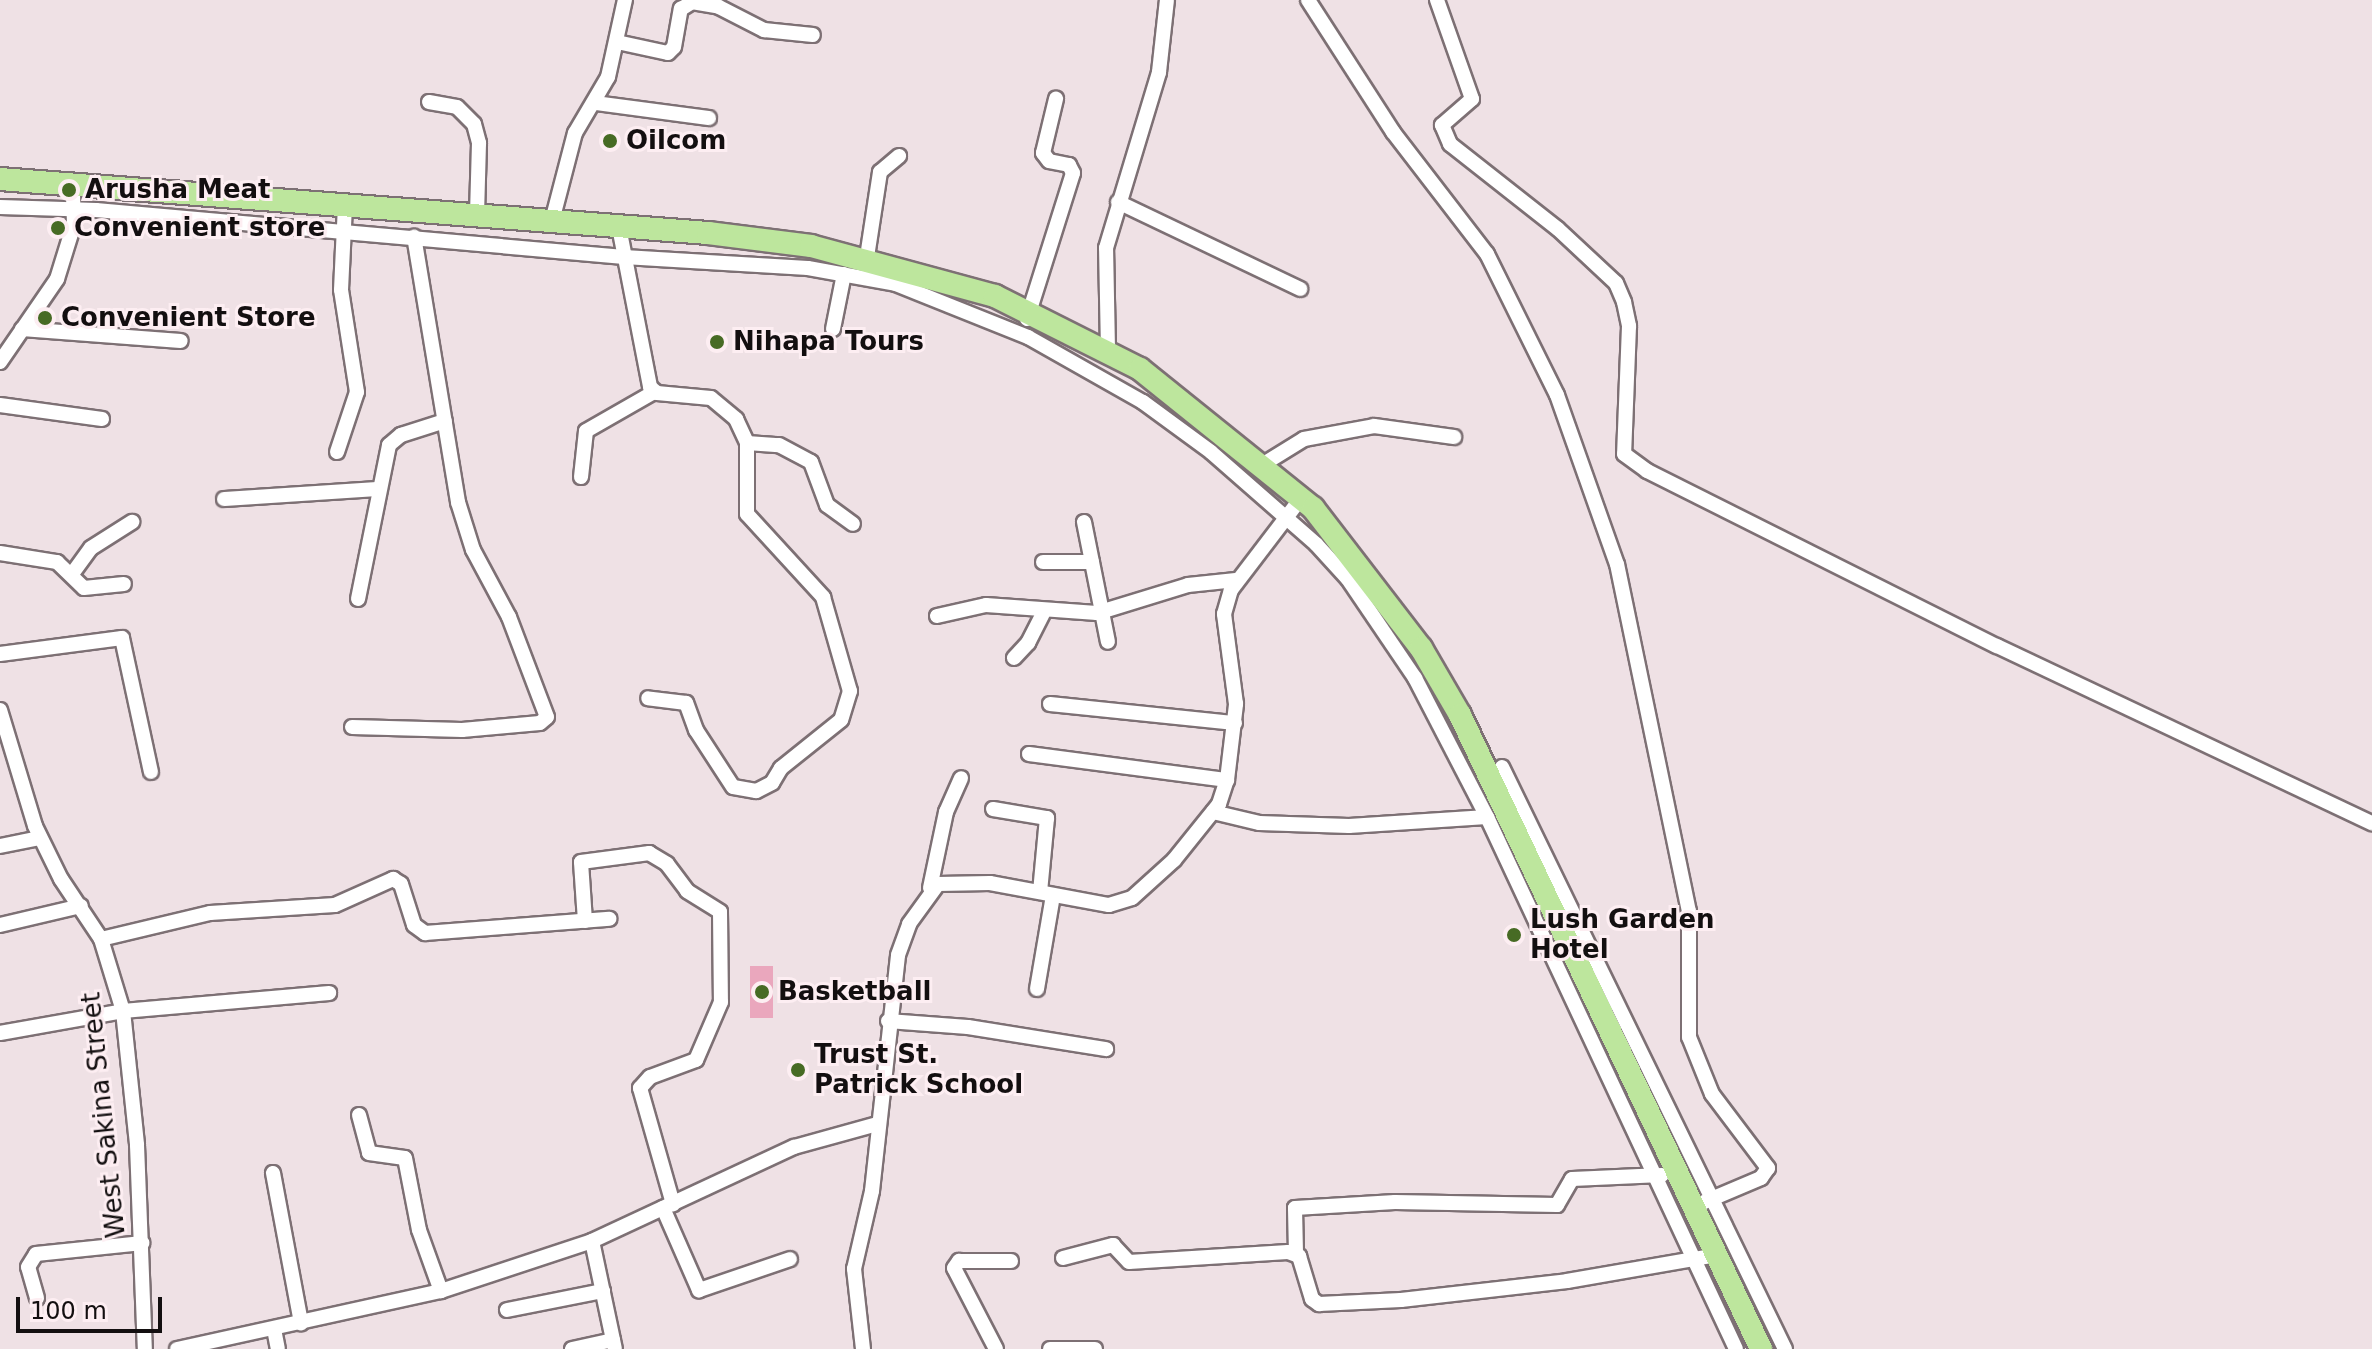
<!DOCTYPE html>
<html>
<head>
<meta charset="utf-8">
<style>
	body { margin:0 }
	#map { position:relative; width:2372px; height:1349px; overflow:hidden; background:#efe1e5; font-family:"DejaVu Sans",sans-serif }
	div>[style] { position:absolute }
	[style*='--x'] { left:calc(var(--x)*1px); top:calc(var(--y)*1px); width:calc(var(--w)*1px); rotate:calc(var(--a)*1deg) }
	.green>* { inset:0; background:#eaa7bd; transform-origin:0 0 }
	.roads { filter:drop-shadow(2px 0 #7d7074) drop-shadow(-2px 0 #7d7074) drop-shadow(0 2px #7d7074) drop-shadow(0 -2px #7d7074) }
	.minor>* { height:14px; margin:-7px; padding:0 7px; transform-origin:7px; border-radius:7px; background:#fff }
	.highway>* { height:22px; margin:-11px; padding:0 11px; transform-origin:11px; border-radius:11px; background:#bde69d }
	.dots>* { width:22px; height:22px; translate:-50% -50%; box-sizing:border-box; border:4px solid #fdeef2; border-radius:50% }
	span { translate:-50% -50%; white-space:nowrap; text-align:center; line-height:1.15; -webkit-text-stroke:6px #fdeef2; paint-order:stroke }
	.poi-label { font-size:26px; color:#130f10; font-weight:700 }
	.left { translate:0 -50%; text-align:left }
	.street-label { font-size:26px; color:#130f10 }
	.scale { position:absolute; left:16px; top:1297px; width:146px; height:36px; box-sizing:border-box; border:4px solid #130f10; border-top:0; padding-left:10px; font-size:24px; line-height:28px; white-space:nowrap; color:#130f10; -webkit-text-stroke:6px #fdeef2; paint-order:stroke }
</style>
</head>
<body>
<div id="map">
	<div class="green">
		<i style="left:750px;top:966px;width:23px;height:52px"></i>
	</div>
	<div class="roads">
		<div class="minor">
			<i style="--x:1308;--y:0;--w:157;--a:57.2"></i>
			<i style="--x:1393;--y:132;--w:154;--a:52.4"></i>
			<i style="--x:1487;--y:254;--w:157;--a:63.6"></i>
			<i style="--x:1557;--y:395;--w:179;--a:70.5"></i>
			<i style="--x:1617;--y:564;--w:354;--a:78.3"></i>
			<i style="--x:1689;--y:911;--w:126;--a:90"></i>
			<i style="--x:1689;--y:1037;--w:61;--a:68"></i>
			<i style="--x:1712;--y:1094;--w:93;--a:52.9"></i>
			<i style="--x:1768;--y:1168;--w:12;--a:125"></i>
			<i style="--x:1761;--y:1178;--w:77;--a:157.1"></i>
			<i style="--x:1437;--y:0;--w:105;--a:70.5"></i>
			<i style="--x:1472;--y:99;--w:40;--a:139"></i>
			<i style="--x:1442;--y:125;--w:21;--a:67"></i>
			<i style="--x:1450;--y:144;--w:137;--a:38.2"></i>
			<i style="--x:1558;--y:229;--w:79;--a:43"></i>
			<i style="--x:1616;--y:283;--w:21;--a:67"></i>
			<i style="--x:1624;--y:302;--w:25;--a:78"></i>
			<i style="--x:1629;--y:326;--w:128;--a:92.2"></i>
			<i style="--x:1624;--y:454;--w:29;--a:36"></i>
			<i style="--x:1647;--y:471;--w:391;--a:26.6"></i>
			<i style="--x:1997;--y:646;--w:415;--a:25.3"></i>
			<i style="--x:617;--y:42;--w:52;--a:12.2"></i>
			<i style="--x:668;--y:53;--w:8;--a:-45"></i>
			<i style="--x:674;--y:47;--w:39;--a:-80"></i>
			<i style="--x:681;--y:9;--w:13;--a:-32"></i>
			<i style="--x:692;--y:2;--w:27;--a:10"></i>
			<i style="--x:719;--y:7;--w:51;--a:27.1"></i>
			<i style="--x:764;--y:30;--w:49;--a:5.8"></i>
			<i style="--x:429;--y:102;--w:28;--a:10"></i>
			<i style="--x:457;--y:107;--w:24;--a:45"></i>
			<i style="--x:474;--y:124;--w:20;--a:75"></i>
			<i style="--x:479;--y:143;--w:73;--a:91.6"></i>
			<i style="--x:596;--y:103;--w:114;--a:7.6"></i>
			<i style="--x:1118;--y:202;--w:202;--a:25.5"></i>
			<i style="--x:0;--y:207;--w:96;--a:1.8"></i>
			<i style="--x:96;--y:210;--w:530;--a:5.09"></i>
			<i style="--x:624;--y:257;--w:184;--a:3.4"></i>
			<i style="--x:808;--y:268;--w:89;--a:10.3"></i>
			<i style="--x:896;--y:284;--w:142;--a:21.9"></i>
			<i style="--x:1028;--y:337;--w:132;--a:29.5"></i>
			<i style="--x:1143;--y:402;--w:84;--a:36.3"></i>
			<i style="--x:1211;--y:452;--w:140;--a:41.2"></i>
			<i style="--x:1316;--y:544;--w:47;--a:47.6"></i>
			<i style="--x:1348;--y:579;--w:120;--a:55.9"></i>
			<i style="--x:1415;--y:678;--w:157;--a:62.6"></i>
			<i style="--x:1487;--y:817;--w:587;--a:64.92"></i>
			<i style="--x:552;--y:221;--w:91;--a:-75.4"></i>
			<i style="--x:575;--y:133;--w:65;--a:-59.5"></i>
			<i style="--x:608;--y:77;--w:79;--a:-77.6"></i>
			<i style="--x:619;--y:227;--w:163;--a:79"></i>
			<i style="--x:650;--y:387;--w:9;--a:41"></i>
			<i style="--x:657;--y:393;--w:54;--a:5.3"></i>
			<i style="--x:711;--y:398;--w:33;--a:40"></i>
			<i style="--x:736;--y:419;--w:26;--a:65"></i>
			<i style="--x:747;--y:443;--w:71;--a:90"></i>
			<i style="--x:747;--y:514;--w:113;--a:47.5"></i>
			<i style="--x:823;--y:597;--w:98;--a:74"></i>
			<i style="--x:850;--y:691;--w:30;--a:107"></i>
			<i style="--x:841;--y:720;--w:77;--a:141.3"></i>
			<i style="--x:781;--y:768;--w:17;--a:121"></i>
			<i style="--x:772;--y:783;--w:18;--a:153"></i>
			<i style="--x:756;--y:791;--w:23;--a:-170"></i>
			<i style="--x:733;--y:787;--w:68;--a:-123"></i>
			<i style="--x:696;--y:730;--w:29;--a:-110"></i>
			<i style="--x:686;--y:703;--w:38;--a:-173"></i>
			<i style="--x:867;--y:257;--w:86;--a:-81.3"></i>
			<i style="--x:880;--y:172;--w:25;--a:-40"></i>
			<i style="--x:1027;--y:319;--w:153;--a:-72.5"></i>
			<i style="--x:1073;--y:173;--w:9;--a:-117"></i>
			<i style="--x:1069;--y:165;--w:20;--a:-169"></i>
			<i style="--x:1049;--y:161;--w:10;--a:-127"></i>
			<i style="--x:1043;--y:153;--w:56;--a:-76.5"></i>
			<i style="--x:22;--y:329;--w:159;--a:4.3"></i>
			<i style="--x:833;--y:329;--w:56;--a:-78.7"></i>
			<i style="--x:1108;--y:350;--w:102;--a:-91.1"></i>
			<i style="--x:1106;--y:248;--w:184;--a:-73.2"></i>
			<i style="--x:1159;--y:72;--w:72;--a:-83.7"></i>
			<i style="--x:0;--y:362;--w:101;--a:-55.5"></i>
			<i style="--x:57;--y:279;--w:58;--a:-72.8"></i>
			<i style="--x:74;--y:224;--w:38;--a:-92"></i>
			<i style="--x:0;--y:405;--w:103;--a:7.8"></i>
			<i style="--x:747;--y:443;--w:32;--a:4"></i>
			<i style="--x:779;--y:445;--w:36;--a:28"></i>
			<i style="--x:811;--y:462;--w:46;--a:69.6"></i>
			<i style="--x:827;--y:505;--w:32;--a:36"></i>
			<i style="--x:337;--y:452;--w:63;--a:-71.6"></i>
			<i style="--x:357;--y:392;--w:103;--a:-98.9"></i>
			<i style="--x:341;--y:290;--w:84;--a:-87.3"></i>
			<i style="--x:1262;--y:465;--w:49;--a:-31.8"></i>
			<i style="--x:1304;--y:439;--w:71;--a:-10.5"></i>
			<i style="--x:1374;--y:426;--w:81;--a:7.8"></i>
			<i style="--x:581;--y:477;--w:46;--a:-83.8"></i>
			<i style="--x:586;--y:431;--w:78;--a:-29.8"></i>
			<i style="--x:224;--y:499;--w:154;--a:-3.7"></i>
			<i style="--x:1084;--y:522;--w:122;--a:78.7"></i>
			<i style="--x:0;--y:553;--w:58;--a:9"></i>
			<i style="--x:57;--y:562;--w:37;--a:44"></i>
			<i style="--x:84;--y:588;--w:40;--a:-5.7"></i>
			<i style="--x:1043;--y:562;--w:49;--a:0"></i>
			<i style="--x:72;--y:574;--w:32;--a:-54"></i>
			<i style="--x:91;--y:548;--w:49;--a:-32.4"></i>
			<i style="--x:358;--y:599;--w:157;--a:-78.6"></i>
			<i style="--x:389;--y:445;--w:16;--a:-40"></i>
			<i style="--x:401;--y:435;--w:46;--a:-17.7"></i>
			<i style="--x:937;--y:616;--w:50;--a:-12.7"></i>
			<i style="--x:986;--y:605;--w:111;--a:4.1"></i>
			<i style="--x:1097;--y:613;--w:95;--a:-17.1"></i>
			<i style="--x:1188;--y:585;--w:48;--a:-5.9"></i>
			<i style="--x:0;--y:654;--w:123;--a:-7.5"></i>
			<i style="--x:122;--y:638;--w:137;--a:77.8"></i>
			<i style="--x:1014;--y:658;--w:21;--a:-47"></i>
			<i style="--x:1028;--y:643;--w:36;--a:-63"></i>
			<i style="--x:1050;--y:704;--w:186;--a:5.9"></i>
			<i style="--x:0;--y:710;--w:121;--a:73.2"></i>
			<i style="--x:35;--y:826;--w:59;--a:63.9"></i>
			<i style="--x:61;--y:879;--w:72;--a:56.3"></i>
			<i style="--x:101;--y:939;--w:75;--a:73"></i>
			<i style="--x:123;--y:1011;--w:135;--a:84"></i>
			<i style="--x:137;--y:1145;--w:204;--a:87.8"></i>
			<i style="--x:352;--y:727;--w:110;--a:1.6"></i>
			<i style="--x:462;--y:730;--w:78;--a:-5.1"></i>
			<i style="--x:540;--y:723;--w:9;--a:-41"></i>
			<i style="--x:547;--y:717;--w:107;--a:-110.8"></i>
			<i style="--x:509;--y:617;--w:76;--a:-118.2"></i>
			<i style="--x:473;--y:550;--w:50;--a:-107.4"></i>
			<i style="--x:458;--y:502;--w:269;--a:-99.4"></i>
			<i style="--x:1029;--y:754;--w:200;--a:7.5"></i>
			<i style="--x:1502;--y:767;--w:647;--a:64.07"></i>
			<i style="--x:993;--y:809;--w:55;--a:9.5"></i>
			<i style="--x:1047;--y:818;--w:74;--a:95.4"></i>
			<i style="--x:1213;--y:812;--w:47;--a:13.4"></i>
			<i style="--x:1259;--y:823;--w:90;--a:1.9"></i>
			<i style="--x:1349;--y:826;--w:138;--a:-3.7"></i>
			<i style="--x:0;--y:846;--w:41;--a:-11.3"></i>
			<i style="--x:930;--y:888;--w:78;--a:-78.1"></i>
			<i style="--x:946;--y:812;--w:37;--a:-66"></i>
			<i style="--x:585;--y:921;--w:59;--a:-93.9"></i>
			<i style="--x:581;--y:862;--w:69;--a:-7.5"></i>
			<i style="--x:649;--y:853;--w:21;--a:31"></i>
			<i style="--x:667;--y:864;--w:34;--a:53"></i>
			<i style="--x:687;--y:891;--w:39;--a:32"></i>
			<i style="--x:720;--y:912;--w:90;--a:89.4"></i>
			<i style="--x:721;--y:1002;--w:63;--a:113.3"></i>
			<i style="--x:696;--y:1060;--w:49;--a:159.7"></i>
			<i style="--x:650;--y:1077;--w:15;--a:132"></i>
			<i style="--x:640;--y:1088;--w:121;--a:74.1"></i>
			<i style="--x:0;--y:925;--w:83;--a:-13.2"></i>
			<i style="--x:101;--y:939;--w:112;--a:-13.4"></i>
			<i style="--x:210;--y:913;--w:125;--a:-3.7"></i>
			<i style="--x:335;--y:905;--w:64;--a:-24.1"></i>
			<i style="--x:393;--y:879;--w:9;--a:32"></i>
			<i style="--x:401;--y:884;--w:43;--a:72.4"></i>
			<i style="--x:414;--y:925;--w:14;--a:36"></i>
			<i style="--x:425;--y:933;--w:185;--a:-4.4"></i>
			<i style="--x:1037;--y:989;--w:95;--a:-80.3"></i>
			<i style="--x:888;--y:1021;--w:80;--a:4.3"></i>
			<i style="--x:968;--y:1027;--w:140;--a:9.1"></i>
			<i style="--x:0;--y:1033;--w:125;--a:-10.1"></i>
			<i style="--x:123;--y:1011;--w:207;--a:-5"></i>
			<i style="--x:359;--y:1115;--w:39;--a:75"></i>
			<i style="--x:369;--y:1153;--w:36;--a:8"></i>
			<i style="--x:405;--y:1158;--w:73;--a:79"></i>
			<i style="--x:419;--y:1230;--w:65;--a:70.2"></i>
			<i style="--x:273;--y:1173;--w:153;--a:79.4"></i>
			<i style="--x:663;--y:1208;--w:90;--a:66.3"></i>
			<i style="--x:699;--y:1290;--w:96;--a:-18.8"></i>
			<i style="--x:592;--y:1241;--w:110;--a:78"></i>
			<i style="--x:1296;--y:1253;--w:45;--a:-91.3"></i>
			<i style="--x:1295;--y:1208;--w:100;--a:-3.4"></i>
			<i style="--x:1395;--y:1202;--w:162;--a:1.1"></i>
			<i style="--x:1557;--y:1205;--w:30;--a:-60"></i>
			<i style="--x:1572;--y:1179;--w:90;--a:-2.5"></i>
			<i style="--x:1063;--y:1258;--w:52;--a:-14.6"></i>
			<i style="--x:1113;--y:1245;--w:23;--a:47"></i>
			<i style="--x:1129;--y:1262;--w:159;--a:-3.6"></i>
			<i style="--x:1288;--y:1252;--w:12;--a:20"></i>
			<i style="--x:1299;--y:1256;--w:45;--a:73.2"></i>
			<i style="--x:1312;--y:1299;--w:9;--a:36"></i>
			<i style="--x:1319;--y:1304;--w:82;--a:-2.8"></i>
			<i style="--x:1401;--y:1300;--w:167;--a:-6.5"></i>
			<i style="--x:1567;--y:1281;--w:153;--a:-9.8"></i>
			<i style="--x:37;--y:1298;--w:32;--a:-106"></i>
			<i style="--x:28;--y:1267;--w:15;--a:-58"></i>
			<i style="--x:36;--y:1254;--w:107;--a:-5.9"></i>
			<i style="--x:507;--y:1310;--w:98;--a:-11.2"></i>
			<i style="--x:274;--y:1329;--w:20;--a:79"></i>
			<i style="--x:177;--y:1349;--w:270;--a:-12.4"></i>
			<i style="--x:441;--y:1291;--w:159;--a:-18.3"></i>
			<i style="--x:592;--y:1241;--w:223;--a:-25"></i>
			<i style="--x:794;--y:1147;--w:86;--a:-15.5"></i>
			<i style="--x:572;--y:1349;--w:42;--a:-12.4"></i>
			<i style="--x:863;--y:1349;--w:81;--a:-96.4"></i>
			<i style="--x:854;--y:1269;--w:80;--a:-77"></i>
			<i style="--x:872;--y:1191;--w:237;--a:-83.7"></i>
			<i style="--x:898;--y:955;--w:33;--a:-70"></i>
			<i style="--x:909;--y:924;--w:49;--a:-54.1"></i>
			<i style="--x:938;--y:884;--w:52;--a:-1.1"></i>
			<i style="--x:990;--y:883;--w:121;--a:10.5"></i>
			<i style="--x:1109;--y:905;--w:24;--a:-17"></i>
			<i style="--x:1132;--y:898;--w:57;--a:-42.1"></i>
			<i style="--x:1174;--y:860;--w:72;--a:-51.2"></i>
			<i style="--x:1219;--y:804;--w:25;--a:-72"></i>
			<i style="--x:1227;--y:780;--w:77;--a:-83.2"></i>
			<i style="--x:1236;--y:704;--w:91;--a:-97.6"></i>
			<i style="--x:1224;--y:614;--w:25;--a:-74"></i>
			<i style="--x:1231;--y:590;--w:116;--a:-52.7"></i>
			<i style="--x:996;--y:1349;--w:91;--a:-117.4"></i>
			<i style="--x:954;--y:1268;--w:9;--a:-54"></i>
			<i style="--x:959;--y:1261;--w:52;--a:0"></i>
			<i style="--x:1050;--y:1349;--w:45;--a:0"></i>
		</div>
		<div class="highway">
			<i style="--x:0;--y:179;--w:710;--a:4.36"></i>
			<i style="--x:708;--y:233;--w:104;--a:7.2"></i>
			<i style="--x:811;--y:246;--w:191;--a:15.2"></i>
			<i style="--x:995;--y:296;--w:162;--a:26.7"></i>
			<i style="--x:1140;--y:369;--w:222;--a:38.8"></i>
			<i style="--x:1313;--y:508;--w:177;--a:52.4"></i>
			<i style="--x:1421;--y:648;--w:78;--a:59.8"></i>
			<i style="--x:1460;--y:715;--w:702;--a:64.6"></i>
		</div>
	</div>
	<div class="dots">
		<i style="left:610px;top:141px;background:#476b24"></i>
		<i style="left:69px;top:190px;background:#476b24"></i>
		<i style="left:58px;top:228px;background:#476b24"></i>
		<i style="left:45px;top:318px;background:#476b24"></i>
		<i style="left:717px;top:342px;background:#476b24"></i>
		<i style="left:1514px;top:935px;background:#476b24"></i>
		<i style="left:762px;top:992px;background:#476b24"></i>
		<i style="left:798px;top:1070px;background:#476b24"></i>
	</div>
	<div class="poi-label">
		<span class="left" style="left:626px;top:141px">Oilcom</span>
		<span class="left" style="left:85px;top:190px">Arusha Meat</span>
		<span class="left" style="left:74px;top:228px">Convenient store</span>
		<span class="left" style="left:61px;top:318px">Convenient Store</span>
		<span class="left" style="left:733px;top:342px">Nihapa Tours</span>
		<span class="left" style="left:1530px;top:935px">Lush Garden<br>Hotel</span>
		<span class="left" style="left:778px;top:992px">Basketball</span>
		<span class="left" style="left:814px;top:1070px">Trust St.<br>Patrick School</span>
	</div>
	<div class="street-label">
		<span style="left:104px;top:1115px;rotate:-96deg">West Sakina Street</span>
	</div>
	<div class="scale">100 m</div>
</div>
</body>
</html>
